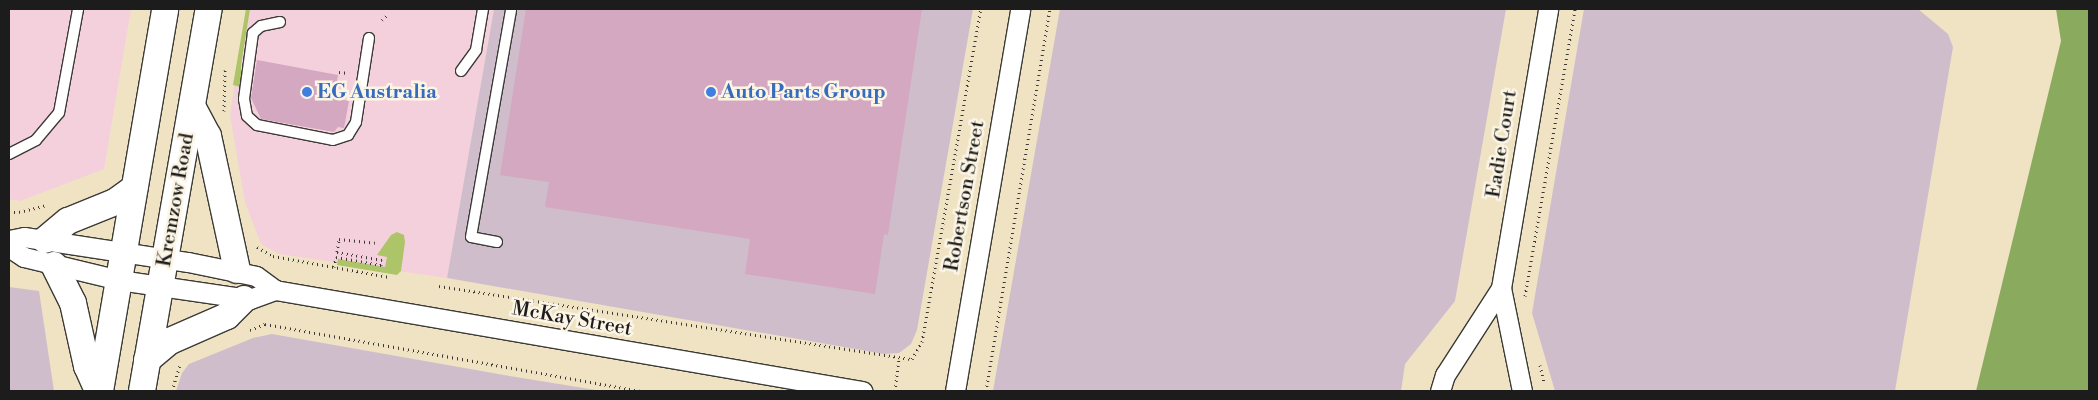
<!DOCTYPE html>
<html>
<head>
<meta charset="utf-8">
<style>
	body { margin:0 }
	#map { position:relative; width:2098px; height:400px; overflow:hidden; background:#efe3c4; font-family:"Libre Bodoni",serif }
	div>[style] { position:absolute }
	[style*='--x'] { left:calc(var(--x)*1px); top:calc(var(--y)*1px); width:calc(var(--w)*1px); rotate:calc(var(--a)*1deg) }
	.built>* { inset:0; background:#f4cfdc }
	.industrial>* { inset:0; background:#d0bdcc }
	.green>* { inset:0; background:#adc469 }
	.forest>* { inset:0; background:#8aaa5d }
	.building>* { inset:0; background:#d3a8c0 }
	.path>* { height:3px; margin-top:-1.5px; transform-origin:0; background:repeating-linear-gradient(90deg,#3c3a35 0 1px,transparent 0 5px) }
	.roads { filter:drop-shadow(1px 0 #3c3a35) drop-shadow(-1px 0 #3c3a35) drop-shadow(0 1px #3c3a35) drop-shadow(0 -1px #3c3a35) }
	.lane>* { height:10px; margin:-5px; padding:0 5px; transform-origin:5px; border-radius:5px; background:#fff }
	.street>* { height:19px; margin:-9.5px; padding:0 9.5px; transform-origin:9.5px; border-radius:9.5px; background:#fff }
	.secondary>* { height:26px; margin:-13px; padding:0 13px; transform-origin:13px; border-radius:13px; background:#fff }
	.dots>* { width:14px; height:14px; translate:-50% -50%; box-sizing:border-box; border:2px solid #fcf5e5; border-radius:50% }
	span { translate:-50% -50%; white-space:nowrap; text-align:center; line-height:1.15; -webkit-text-stroke:5px #fcf5e5; paint-order:stroke }
	.shop-label { font-size:20px; color:#366cbe; font-weight:700 }
	.left { translate:0 -50%; text-align:left }
	.street-label { font-size:20px; color:#1c1c1c }
	.frame { position:absolute; inset:0; border:10px solid #1c1c1c; pointer-events:none }
</style>
</head>
<body>
<div id="map">
	<div class="built">
		<i style="clip-path:polygon(9px 9px,131px 9px,104px 169px,20px 201px,9px 199px)"></i>
		<i style="clip-path:polygon(246px 9px,494px 9px,447px 278px,279px 254px,261px 244px,245px 202px,230px 115px)"></i>
	</div>
	<div class="industrial">
		<i style="clip-path:polygon(494px 9px,973px 9px,917px 330px,911px 344px,899px 353px,884px 354px,447px 278px)"></i>
		<i style="clip-path:polygon(1060px 9px,1506px 9px,1455px 301px,1405px 364px,1401px 391px,993px 391px)"></i>
		<i style="clip-path:polygon(1584px 9px,1918px 9px,1948px 34px,1953px 47px,1895px 391px,1555px 391px,1532px 313px)"></i>
		<i style="clip-path:polygon(9px 287px,39px 291px,54px 391px,9px 391px)"></i>
		<i style="clip-path:polygon(272px 334px,504px 375px,602px 391px,176px 391px,182px 373px,189px 364px,253px 338px)"></i>
	</div>
	<div class="green">
		<i style="clip-path:polygon(246px 9px,250px 9px,241px 65px,241px 87px,233px 85px)"></i>
		<i style="clip-path:polygon(397px 232px,404px 235px,405px 242px,401px 271px,397px 275px,337px 265px,338px 259px,385px 267px,387px 257px,377px 255px,391px 235px)"></i>
	</div>
	<div class="forest">
		<i style="clip-path:polygon(2056px 9px,2089px 9px,2089px 391px,1976px 391px,2061px 41px)"></i>
	</div>
	<div class="building">
		<i style="clip-path:polygon(526px 9px,922px 9px,888px 235px,884px 234px,875px 294px,745px 274px,750px 239px,545px 207px,549px 182px,500px 175px)"></i>
		<i style="clip-path:polygon(257px 60px,338px 75px,334px 98px,349px 101px,344px 128px,338px 127px,334px 132px,261px 119px,251px 98px)"></i>
	</div>
	<div class="path">
		<i style="--x:382;--y:20;--w:8;--a:-45"></i>
		<i style="--x:339;--y:72;--w:10;--a:6"></i>
		<i style="--x:224;--y:111;--w:41;--a:-88.6"></i>
		<i style="--x:9;--y:212;--w:10;--a:0"></i>
		<i style="--x:19;--y:212;--w:29;--a:-14"></i>
		<i style="--x:257;--y:247;--w:18;--a:29"></i>
		<i style="--x:273;--y:256;--w:118;--a:10.3"></i>
		<i style="--x:334;--y:267;--w:10;--a:-79"></i>
		<i style="--x:336;--y:257;--w:46;--a:10.1"></i>
		<i style="--x:381;--y:265;--w:5;--a:-79"></i>
		<i style="--x:382;--y:260;--w:46;--a:-169.9"></i>
		<i style="--x:337;--y:252;--w:13;--a:-81"></i>
		<i style="--x:339;--y:239;--w:36;--a:6"></i>
		<i style="--x:439;--y:286;--w:479;--a:8.8"></i>
		<i style="--x:912;--y:359;--w:20;--a:-60"></i>
		<i style="--x:922;--y:342;--w:338;--a:-80"></i>
		<i style="--x:1525;--y:296;--w:291;--a:-80.1"></i>
		<i style="--x:250;--y:330;--w:16;--a:-22"></i>
		<i style="--x:265;--y:324;--w:383;--a:10.1"></i>
		<i style="--x:1540;--y:365;--w:18;--a:77"></i>
		<i style="--x:172;--y:391;--w:27;--a:-73"></i>
		<i style="--x:895;--y:391;--w:34;--a:-83"></i>
		<i style="--x:986;--y:391;--w:387;--a:-80.5"></i>
	</div>
	<div class="roads">
		<div class="lane">
			<i style="--x:280;--y:22;--w:19;--a:168"></i>
			<i style="--x:261;--y:26;--w:11;--a:139"></i>
			<i style="--x:253;--y:33;--w:67;--a:97.8"></i>
			<i style="--x:244;--y:99;--w:17;--a:80"></i>
			<i style="--x:247;--y:116;--w:13;--a:42"></i>
			<i style="--x:257;--y:125;--w:77;--a:11.2"></i>
			<i style="--x:333;--y:140;--w:16;--a:-18"></i>
			<i style="--x:348;--y:135;--w:15;--a:-58"></i>
			<i style="--x:356;--y:122;--w:85;--a:-81.2"></i>
			<i style="--x:461;--y:71;--w:26;--a:-54"></i>
			<i style="--x:476;--y:50;--w:42;--a:-80.3"></i>
			<i style="--x:9;--y:154;--w:30;--a:-27"></i>
			<i style="--x:36;--y:140;--w:35;--a:-50"></i>
			<i style="--x:59;--y:113;--w:106;--a:-79.6"></i>
			<i style="--x:497;--y:242;--w:26;--a:-169"></i>
			<i style="--x:471;--y:237;--w:231;--a:-80"></i>
		</div>
		<div class="street">
			<i style="--x:9;--y:240;--w:15;--a:-11"></i>
			<i style="--x:24;--y:237;--w:166;--a:8.7"></i>
			<i style="--x:188;--y:262;--w:69;--a:11.6"></i>
			<i style="--x:256;--y:276;--w:24;--a:36"></i>
			<i style="--x:275;--y:290;--w:596;--a:9.76"></i>
			<i style="--x:9;--y:247;--w:18;--a:34"></i>
			<i style="--x:24;--y:257;--w:98;--a:13.6"></i>
			<i style="--x:119;--y:280;--w:132;--a:8.3"></i>
			<i style="--x:250;--y:299;--w:27;--a:-20"></i>
			<i style="--x:955;--y:391;--w:387;--a:-80.3"></i>
			<i style="--x:1440;--y:391;--w:17;--a:-73"></i>
			<i style="--x:1445;--y:375;--w:103;--a:-57.2"></i>
			<i style="--x:1522;--y:391;--w:105;--a:-101.5"></i>
			<i style="--x:1501;--y:288;--w:283;--a:-80.4"></i>
		</div>
		<div class="secondary">
			<i style="--x:192;--y:106;--w:34;--a:62"></i>
			<i style="--x:208;--y:136;--w:137;--a:77.8"></i>
			<i style="--x:45;--y:240;--w:30;--a:-40"></i>
			<i style="--x:68;--y:221;--w:51;--a:-22"></i>
			<i style="--x:115;--y:202;--w:24;--a:-36"></i>
			<i style="--x:54;--y:265;--w:42;--a:63.4"></i>
			<i style="--x:73;--y:303;--w:65;--a:77.5"></i>
			<i style="--x:87;--y:366;--w:27;--a:66"></i>
			<i style="--x:147;--y:360;--w:30;--a:-40"></i>
			<i style="--x:170;--y:341;--w:62;--a:-23.7"></i>
			<i style="--x:227;--y:316;--w:24;--a:-45"></i>
			<i style="--x:100;--y:391;--w:387;--a:-80.3"></i>
			<i style="--x:142;--y:391;--w:388;--a:-80.1"></i>
		</div>
	</div>
	<div class="dots">
		<i style="left:307px;top:92px;background:#3f7fe0"></i>
		<i style="left:711px;top:92px;background:#3f7fe0"></i>
	</div>
	<div class="shop-label">
		<span class="left" style="left:317px;top:92px">EG Australia</span>
		<span class="left" style="left:721px;top:92px">Auto Parts Group</span>
	</div>
	<div class="street-label">
		<span style="left:1502px;top:144px;rotate:-81deg">Eadie Court</span>
		<span style="left:965px;top:196px;rotate:-80deg">Robertson Street</span>
		<span style="left:176px;top:200px;rotate:-80deg">Kremzow Road</span>
		<span style="left:572px;top:319px;rotate:10deg">McKay Street</span>
	</div>
	<div class="frame"></div>
</div>
</body>
</html>
